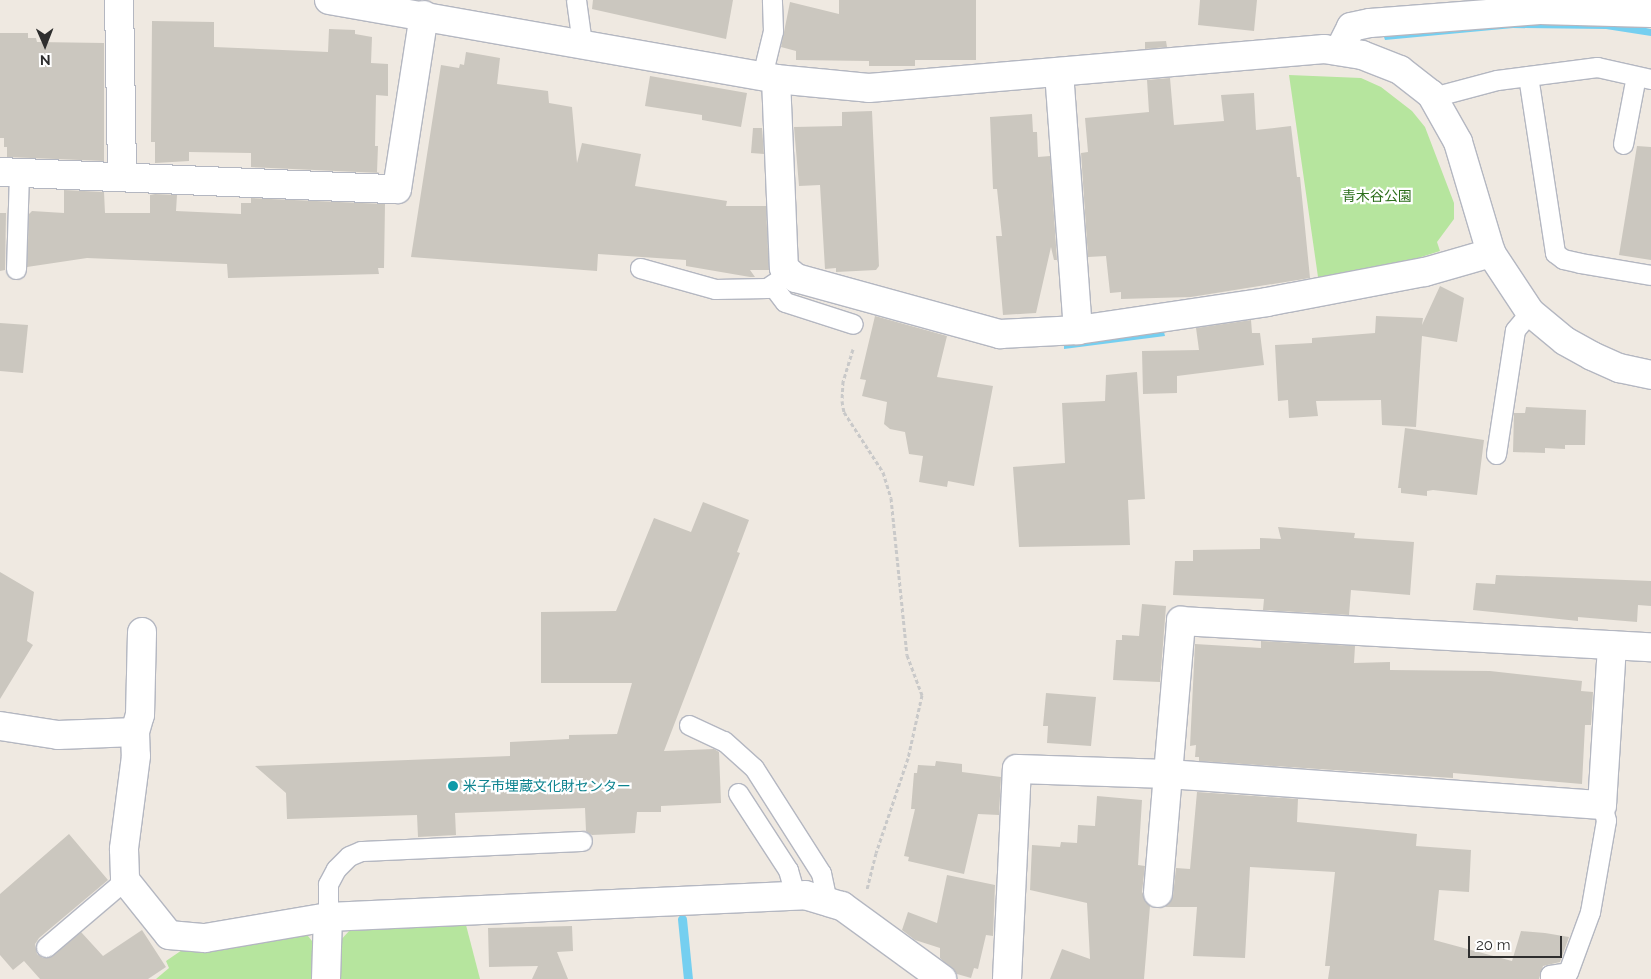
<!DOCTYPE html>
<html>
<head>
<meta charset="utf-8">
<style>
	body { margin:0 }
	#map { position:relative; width:1651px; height:979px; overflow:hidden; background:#efe9e1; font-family:Raleway,"Noto Sans JP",sans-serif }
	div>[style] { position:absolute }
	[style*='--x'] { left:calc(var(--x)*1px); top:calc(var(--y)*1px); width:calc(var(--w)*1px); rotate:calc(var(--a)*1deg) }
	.green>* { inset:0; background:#b6e59e }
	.water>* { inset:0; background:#75cff0 }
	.stream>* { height:9px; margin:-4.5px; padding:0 4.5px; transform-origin:4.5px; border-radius:4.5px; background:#75cff0 }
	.building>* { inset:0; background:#cbc7bf }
	.path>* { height:3px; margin-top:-1.5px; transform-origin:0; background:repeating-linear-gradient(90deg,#c9c9c9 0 4px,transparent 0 6.5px) }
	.roads { filter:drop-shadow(1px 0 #b4b7c1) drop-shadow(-1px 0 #b4b7c1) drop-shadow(0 1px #b4b7c1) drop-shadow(0 -1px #b4b7c1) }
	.service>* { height:19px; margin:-9.5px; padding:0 9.5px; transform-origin:9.5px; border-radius:9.5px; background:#fff }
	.minor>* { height:28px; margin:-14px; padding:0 14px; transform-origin:14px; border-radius:14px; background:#fff }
	.dots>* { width:14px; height:14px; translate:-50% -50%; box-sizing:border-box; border:2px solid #fff; border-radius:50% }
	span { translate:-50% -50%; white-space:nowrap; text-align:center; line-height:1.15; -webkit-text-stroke:4.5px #fff; paint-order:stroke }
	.park-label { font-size:14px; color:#2c6e1b }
	.culture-label { font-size:14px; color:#0d838f }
	.left { translate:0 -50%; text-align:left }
	.north { position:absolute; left:20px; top:20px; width:50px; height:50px; -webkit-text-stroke:4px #fff; paint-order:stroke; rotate:179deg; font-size:14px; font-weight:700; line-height:20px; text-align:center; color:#2e2e2e }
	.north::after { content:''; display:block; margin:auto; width:18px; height:22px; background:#2e2e2e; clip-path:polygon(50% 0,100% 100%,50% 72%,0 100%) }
	.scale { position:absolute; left:1468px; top:936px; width:94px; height:22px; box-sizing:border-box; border:2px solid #2e2e2e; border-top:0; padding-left:6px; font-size:15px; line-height:18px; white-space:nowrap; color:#2e2e2e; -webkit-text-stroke:4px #fff; paint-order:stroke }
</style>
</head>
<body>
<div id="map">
	<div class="green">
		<i style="clip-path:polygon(1289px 75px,1361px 78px,1381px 87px,1412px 111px,1425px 127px,1454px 203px,1454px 219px,1437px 242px,1440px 251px,1390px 267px,1318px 277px)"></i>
		<i style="clip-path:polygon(466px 925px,480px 979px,338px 979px,338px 943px,350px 930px)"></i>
		<i style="clip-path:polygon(304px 931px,316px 946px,316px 979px,156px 979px,169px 968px,166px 961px,185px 948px)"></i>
	</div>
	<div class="water">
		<i style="clip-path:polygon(1480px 23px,1630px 25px,1651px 29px,1651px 36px,1606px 29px,1513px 28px,1385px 40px,1383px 34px)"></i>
		<i style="clip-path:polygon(1164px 332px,1165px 336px,1064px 349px,1064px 344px)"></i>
	</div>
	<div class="stream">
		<i style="--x:682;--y:919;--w:60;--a:84.3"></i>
	</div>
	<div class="building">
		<i style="clip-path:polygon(593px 0,733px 0,726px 39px,592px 9px)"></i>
		<i style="clip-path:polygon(839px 0,976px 0,976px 60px,915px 60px,915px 66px,869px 66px,869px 61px,796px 60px,796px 51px,781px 47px,790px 2px,839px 14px)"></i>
		<i style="clip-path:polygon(1200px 0,1257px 0,1254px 31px,1198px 25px)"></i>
		<i style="clip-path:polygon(152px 21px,214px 22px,214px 47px,328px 52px,329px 29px,355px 30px,355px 34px,372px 37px,371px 63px,388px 64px,388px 96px,376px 95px,375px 146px,378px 146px,377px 172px,380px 173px,251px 167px,251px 153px,189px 152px,189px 161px,155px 163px,155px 142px,151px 142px,151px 135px)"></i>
		<i style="clip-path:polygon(0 33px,28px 33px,28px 38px,36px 38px,37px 42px,104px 43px,104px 161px,7px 157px,7px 147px,4px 147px,4px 138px,0 138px)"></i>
		<i style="clip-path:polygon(1166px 41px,1167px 47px,1145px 49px,1145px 42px)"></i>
		<i style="clip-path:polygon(466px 52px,500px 58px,497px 84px,548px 91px,549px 103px,572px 107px,577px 163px,582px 143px,641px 154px,635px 186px,727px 201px,726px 206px,766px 206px,769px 270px,750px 270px,755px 277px,750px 277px,686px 266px,686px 260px,598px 254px,597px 271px,411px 257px,441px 65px,459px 68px,460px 64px,464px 65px)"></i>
		<i style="clip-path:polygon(650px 76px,747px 93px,741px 127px,702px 120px,702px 115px,645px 106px)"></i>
		<i style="clip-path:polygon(1170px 78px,1174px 125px,1224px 121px,1221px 95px,1254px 93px,1256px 130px,1291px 126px,1297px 177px,1300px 177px,1310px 278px,1191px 297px,1121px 299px,1121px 292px,1110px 293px,1106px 256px,1088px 257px,1081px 153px,1088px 152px,1085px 118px,1149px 112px,1147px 80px)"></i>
		<i style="clip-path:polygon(872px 111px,879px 266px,876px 270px,836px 272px,836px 268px,825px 269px,820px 185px,799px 186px,794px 127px,842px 126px,842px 112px)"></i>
		<i style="clip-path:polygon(1032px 114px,1033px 132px,1037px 132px,1038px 157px,1050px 156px,1057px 260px,1054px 260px,1051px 247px,1036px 313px,1003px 315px,996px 236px,1002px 236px,997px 189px,993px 189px,990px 117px)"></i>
		<i style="clip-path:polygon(753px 128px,762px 128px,764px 154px,751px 153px)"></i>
		<i style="clip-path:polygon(1637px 146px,1651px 147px,1651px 260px,1619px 255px)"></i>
		<i style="clip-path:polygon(64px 190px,104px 192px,105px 213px,150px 213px,150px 195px,155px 194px,177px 195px,176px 211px,241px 214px,241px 203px,251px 203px,251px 198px,385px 204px,384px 268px,378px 268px,379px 274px,228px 278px,227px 264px,87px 258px,27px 267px,29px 214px,32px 211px,64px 213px)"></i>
		<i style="clip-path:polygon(0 213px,6px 213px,5px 270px,0 271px)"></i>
		<i style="clip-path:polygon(1440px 286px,1464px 298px,1457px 342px,1422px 336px,1416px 427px,1382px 425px,1381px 400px,1316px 401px,1318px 416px,1289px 418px,1288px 400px,1278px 401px,1275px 345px,1312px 343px,1312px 338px,1375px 333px,1376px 316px,1423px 318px,1422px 325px)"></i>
		<i style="clip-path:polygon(875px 316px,947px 336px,937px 377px,993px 386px,974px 486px,948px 481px,947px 487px,919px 482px,923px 456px,909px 454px,905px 432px,890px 429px,884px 424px,887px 402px,862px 396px,866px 380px,860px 379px)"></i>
		<i style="clip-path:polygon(1251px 320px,1252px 333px,1260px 333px,1264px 365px,1177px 376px,1177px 393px,1143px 394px,1142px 351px,1199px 350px,1196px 328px)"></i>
		<i style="clip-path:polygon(0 323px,28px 325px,23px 373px,0 371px)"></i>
		<i style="clip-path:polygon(1137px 372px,1145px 499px,1128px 500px,1130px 545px,1019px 547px,1013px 467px,1065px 463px,1062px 403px,1105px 401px,1106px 375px)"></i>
		<i style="clip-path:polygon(1526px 407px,1586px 410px,1585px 445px,1565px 445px,1565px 449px,1545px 448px,1545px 453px,1513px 452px,1514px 413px,1525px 413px)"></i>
		<i style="clip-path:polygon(1405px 428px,1484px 440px,1477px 495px,1433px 490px,1427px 491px,1427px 496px,1401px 493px,1401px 488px,1398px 488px)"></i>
		<i style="clip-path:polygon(703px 502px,749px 520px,737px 552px,740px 553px,664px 751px,714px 749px,719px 752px,721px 803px,661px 806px,661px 812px,637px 812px,635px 833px,592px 835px,586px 831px,585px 808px,455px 813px,456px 835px,418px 837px,417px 815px,287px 819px,286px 793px,255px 766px,510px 756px,510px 742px,569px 739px,569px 735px,617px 734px,632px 683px,541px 683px,541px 612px,616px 611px,654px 518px,691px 532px)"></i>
		<i style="clip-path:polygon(1278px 527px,1355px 533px,1354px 538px,1414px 542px,1410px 595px,1351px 590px,1349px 615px,1263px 610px,1264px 599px,1173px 595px,1175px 561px,1193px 561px,1193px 550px,1260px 549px,1260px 538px,1281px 539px)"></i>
		<i style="clip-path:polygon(0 572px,34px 592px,27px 641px,33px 645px,0 699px)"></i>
		<i style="clip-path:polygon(1496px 575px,1651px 581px,1651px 606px,1638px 605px,1637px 622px,1578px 617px,1578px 621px,1473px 610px,1476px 583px,1495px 584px)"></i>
		<i style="clip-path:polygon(1142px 604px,1166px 606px,1160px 682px,1113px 680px,1116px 640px,1122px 640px,1122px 635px,1139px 636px)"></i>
		<i style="clip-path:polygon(1261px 641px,1355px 646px,1354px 663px,1390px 662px,1390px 670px,1490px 671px,1582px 681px,1581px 691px,1593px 692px,1591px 725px,1585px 725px,1582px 784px,1453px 773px,1453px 778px,1199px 761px,1199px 757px,1195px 757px,1196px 745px,1190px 746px,1195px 644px,1261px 648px)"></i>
		<i style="clip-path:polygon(1046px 693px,1096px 697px,1091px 746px,1047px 743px,1048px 726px,1043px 726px)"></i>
		<i style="clip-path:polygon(936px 761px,962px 764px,962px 772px,1001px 777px,999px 815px,978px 814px,964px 874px,908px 861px,909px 857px,904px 856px,915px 809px,911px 809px,914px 773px,917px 773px,918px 765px,935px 766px)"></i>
		<i style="clip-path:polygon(1197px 792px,1298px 799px,1297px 822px,1417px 834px,1416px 846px,1471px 850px,1469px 892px,1439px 890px,1434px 940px,1512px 961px,1521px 931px,1545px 933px,1569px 937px,1560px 962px,1543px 966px,1539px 979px,1328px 979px,1330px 966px,1325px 966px,1335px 872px,1250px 867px,1245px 958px,1193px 956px,1197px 907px,1165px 907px,1173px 895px,1176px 868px,1190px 869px)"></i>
		<i style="clip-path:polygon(1097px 796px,1142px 800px,1138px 865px,1145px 866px,1142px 892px,1150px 906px,1144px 979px,1050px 979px,1062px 949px,1090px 959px,1087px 903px,1030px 890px,1032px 845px,1060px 847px,1061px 842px,1077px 843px,1078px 825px,1095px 826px)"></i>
		<i style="clip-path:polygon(69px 834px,108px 880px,39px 938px,35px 944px,37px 954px,43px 958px,53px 956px,81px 932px,103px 956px,142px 930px,166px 967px,148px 979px,40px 979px,24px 961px,13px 970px,0 955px,0 894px)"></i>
		<i style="clip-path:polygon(947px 875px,995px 885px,993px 936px,986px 935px,978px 969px,974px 968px,971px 978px,957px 974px,940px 958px,940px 948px,915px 940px,902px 930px,908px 912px,937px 923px)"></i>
		<i style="clip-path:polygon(572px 926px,573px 951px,557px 952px,568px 979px,532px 979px,538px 966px,489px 967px,488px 928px)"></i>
	</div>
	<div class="path">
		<i style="--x:853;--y:349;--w:34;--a:107"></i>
		<i style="--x:843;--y:381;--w:20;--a:93"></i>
		<i style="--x:842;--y:401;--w:11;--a:80"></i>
		<i style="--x:844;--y:412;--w:72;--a:57"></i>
		<i style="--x:883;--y:472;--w:27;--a:73"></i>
		<i style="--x:891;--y:498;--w:158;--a:84.2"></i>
		<i style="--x:907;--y:655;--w:43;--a:69.4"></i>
		<i style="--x:922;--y:695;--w:65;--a:102.5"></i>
		<i style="--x:908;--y:758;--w:100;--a:108.6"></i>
		<i style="--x:876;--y:853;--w:37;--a:104"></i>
	</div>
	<div class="roads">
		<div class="service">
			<i style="--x:576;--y:0;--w:43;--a:82.1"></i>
			<i style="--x:762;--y:76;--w:46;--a:-76.3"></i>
			<i style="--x:773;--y:31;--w:31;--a:-92"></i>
			<i style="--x:1528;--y:76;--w:179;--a:81.3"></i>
			<i style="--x:1555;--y:253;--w:10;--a:37"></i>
			<i style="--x:1563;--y:259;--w:17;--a:13"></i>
			<i style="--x:1580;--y:263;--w:72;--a:9.6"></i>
			<i style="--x:1433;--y:97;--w:66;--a:-14.9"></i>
			<i style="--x:1497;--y:80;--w:101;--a:-7.4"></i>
			<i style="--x:1597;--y:67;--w:55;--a:12.5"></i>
			<i style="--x:1623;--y:144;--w:69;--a:-79.2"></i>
			<i style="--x:640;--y:268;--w:78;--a:15.6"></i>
			<i style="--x:715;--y:289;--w:52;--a:-1.1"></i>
			<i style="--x:767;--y:288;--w:27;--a:-34"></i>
			<i style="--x:16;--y:269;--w:95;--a:-88.2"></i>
			<i style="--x:772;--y:285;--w:21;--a:53"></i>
			<i style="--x:785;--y:302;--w:71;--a:17.9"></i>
			<i style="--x:1496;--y:454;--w:125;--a:-81.3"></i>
			<i style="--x:1515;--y:330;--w:23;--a:-50"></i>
			<i style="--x:689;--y:725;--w:38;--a:25"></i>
			<i style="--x:724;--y:741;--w:40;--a:42"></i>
			<i style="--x:754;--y:768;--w:125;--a:57.5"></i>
			<i style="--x:821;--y:873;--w:29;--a:78"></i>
			<i style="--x:738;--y:793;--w:92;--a:57"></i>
			<i style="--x:788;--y:870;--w:26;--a:74"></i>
			<i style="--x:328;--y:917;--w:33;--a:-90"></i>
			<i style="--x:328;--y:884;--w:17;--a:-62"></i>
			<i style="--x:336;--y:869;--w:18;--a:-45"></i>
			<i style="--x:349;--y:856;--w:13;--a:-23"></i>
			<i style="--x:361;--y:851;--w:221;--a:-2.6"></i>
			<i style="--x:46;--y:947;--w:104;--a:-40.3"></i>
			<i style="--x:1550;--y:979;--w:4;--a:-90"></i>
			<i style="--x:1550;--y:975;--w:18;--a:-9"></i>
			<i style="--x:1568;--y:972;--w:64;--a:-69.9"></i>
			<i style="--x:1590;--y:912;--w:93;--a:-80.1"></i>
			<i style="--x:1606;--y:820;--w:16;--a:-105"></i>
		</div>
		<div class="minor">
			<i style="--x:119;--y:0;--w:177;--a:89"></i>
			<i style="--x:329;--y:0;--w:454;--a:10"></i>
			<i style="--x:776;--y:79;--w:93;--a:5.5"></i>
			<i style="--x:869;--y:88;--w:457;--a:-4.9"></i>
			<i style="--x:1324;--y:49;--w:38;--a:9"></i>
			<i style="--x:1362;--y:55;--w:41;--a:21.5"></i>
			<i style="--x:1400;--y:70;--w:39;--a:38"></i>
			<i style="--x:1431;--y:94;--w:55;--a:60.6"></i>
			<i style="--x:1458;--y:142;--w:116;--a:73.4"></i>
			<i style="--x:1491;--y:253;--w:71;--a:56.5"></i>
			<i style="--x:1530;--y:312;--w:45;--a:39.6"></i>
			<i style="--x:1565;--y:341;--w:31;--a:29"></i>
			<i style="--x:1592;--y:356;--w:30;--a:24"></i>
			<i style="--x:1619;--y:368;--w:33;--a:12"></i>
			<i style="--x:1339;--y:51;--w:27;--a:-63"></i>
			<i style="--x:1351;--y:27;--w:19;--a:-12"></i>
			<i style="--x:1370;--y:23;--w:170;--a:-4.4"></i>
			<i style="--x:1540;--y:10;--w:111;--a:1.5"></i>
			<i style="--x:1059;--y:72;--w:259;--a:85.8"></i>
			<i style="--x:776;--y:79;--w:189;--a:87.6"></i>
			<i style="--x:784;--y:268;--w:16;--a:40"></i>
			<i style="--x:796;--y:278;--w:212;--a:15.4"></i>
			<i style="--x:1000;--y:334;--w:78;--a:-2.9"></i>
			<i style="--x:1078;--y:330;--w:191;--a:-8.4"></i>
			<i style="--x:1267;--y:302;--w:161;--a:-10.8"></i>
			<i style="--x:1425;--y:272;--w:69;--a:-16.1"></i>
			<i style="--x:0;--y:172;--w:397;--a:2.5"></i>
			<i style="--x:397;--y:189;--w:176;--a:-81.2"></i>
			<i style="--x:0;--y:726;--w:59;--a:8.8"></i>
			<i style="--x:58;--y:735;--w:77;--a:-2.2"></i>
			<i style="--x:135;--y:732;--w:24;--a:88"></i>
			<i style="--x:136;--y:756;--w:94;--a:97.4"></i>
			<i style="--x:124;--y:849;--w:31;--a:88"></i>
			<i style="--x:125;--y:880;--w:70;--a:51.3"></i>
			<i style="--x:169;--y:935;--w:36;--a:5"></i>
			<i style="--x:205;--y:938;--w:125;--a:-9.7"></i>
			<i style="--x:135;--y:732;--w:18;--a:-74"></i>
			<i style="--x:140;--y:715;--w:83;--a:-88.6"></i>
			<i style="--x:1158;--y:893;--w:119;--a:-85.2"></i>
			<i style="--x:1168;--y:774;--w:435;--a:4.1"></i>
			<i style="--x:1602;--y:805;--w:160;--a:-86.4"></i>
			<i style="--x:326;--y:979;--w:62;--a:-88.2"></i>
			<i style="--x:328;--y:917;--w:478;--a:-2.6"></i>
			<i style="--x:805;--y:895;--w:39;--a:17"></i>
			<i style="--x:842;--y:906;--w:124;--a:36.1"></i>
			<i style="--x:1007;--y:979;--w:210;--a:-87.3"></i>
			<i style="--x:1017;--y:769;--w:151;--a:1.9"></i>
			<i style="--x:1168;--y:774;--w:154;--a:-85.1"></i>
			<i style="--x:1181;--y:621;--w:471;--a:3.2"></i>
		</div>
	</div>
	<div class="dots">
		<i style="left:453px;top:786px;background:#0f9aa8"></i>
	</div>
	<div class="park-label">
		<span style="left:1377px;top:196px">青木谷公園</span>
	</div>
	<div class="culture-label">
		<span class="left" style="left:463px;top:786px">米子市埋蔵文化財センター</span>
	</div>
	<div class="north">N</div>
	<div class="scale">20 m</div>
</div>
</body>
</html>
